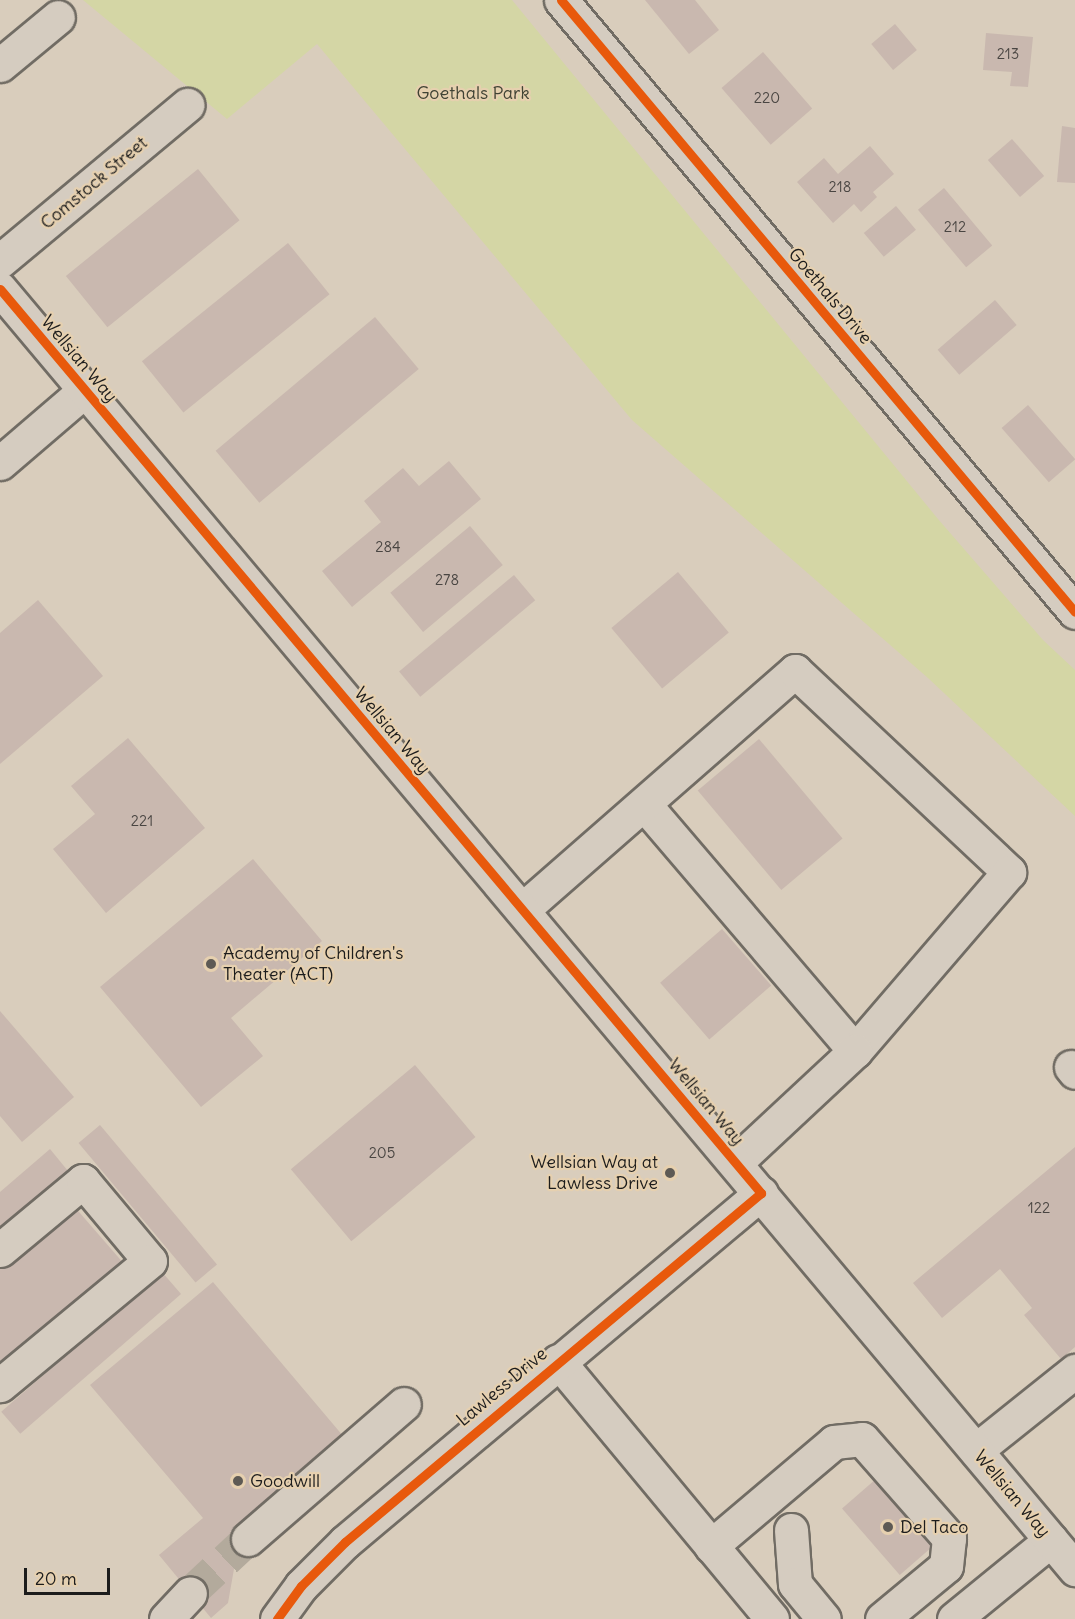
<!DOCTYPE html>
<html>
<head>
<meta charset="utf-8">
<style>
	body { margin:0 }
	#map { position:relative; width:1075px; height:1619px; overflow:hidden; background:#d9cdbc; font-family:Delius,sans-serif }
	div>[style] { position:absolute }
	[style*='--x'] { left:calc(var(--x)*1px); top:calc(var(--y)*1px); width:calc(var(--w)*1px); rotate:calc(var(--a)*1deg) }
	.green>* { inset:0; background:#d4d6a5 }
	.building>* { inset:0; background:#c9b8af; transform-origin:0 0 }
	.minor-tunnel>* { height:33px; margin-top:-16.5px; transform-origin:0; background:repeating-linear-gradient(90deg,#b3aa9c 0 33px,transparent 0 49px) }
	.roads { filter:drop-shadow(2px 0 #716c64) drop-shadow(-2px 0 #716c64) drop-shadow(0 2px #716c64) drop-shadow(0 -2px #716c64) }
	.minor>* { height:33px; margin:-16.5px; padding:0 16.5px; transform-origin:16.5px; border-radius:16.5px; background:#d5ccc0 }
	.major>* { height:33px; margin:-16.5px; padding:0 16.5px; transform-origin:16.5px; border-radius:16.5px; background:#d5ccc0 }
	.cycleway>* { height:9px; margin:-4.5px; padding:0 4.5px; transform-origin:4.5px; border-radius:4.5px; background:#e8590c }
	.dots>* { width:16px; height:16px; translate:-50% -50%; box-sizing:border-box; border:3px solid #e6d0af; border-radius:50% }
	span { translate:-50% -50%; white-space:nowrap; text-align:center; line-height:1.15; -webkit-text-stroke:4.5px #e6d0af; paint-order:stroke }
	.number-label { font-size:15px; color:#494542 }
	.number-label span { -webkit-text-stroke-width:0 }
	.park-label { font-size:18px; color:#404334 }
	.street-label { font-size:18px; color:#1c1c1c }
	.poi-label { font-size:18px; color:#1c1c1c }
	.left { translate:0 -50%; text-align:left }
	.right { translate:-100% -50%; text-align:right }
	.scale { position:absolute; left:24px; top:1568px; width:86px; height:27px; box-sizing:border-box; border:3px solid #1c1c1c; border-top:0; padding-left:8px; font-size:18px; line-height:21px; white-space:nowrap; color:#1c1c1c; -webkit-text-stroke:4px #e6d0af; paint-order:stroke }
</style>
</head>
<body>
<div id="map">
	<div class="green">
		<i style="clip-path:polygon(83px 0,512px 0,938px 519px,1043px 640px,1075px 670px,1075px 816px,928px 678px,632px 420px,317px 44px,227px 119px)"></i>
	</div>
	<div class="building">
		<i style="clip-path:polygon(645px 0,695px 0,719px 30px,689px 54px)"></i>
		<i style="left:895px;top:24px;width:34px;height:31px;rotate:50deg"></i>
		<i style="clip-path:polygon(986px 33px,1033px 37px,1028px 87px,1010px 86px,1012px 72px,983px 70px)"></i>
		<i style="left:763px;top:52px;width:75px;height:55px;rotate:49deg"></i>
		<i style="clip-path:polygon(1062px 126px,1075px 128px,1075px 183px,1057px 182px)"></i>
		<i style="left:1012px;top:139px;width:49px;height:32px;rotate:49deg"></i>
		<i style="clip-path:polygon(870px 146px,894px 174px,873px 192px,877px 197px,861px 212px,854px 204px,833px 223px,797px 182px,824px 158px,838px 174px)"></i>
		<i style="left:198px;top:169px;width:66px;height:170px;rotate:51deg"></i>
		<i style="left:944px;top:188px;width:75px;height:34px;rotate:50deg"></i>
		<i style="left:896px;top:206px;width:31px;height:42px;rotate:50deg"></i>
		<i style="left:288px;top:243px;width:66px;height:188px;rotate:51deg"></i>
		<i style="left:995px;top:300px;width:33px;height:76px;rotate:49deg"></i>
		<i style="left:375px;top:317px;width:68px;height:208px;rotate:50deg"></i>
		<i style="left:1028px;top:405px;width:72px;height:35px;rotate:49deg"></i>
		<i style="clip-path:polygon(449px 461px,481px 499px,352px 607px,322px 571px,381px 522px,364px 501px,403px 468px,419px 486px)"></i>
		<i style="left:470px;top:526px;width:51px;height:104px;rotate:50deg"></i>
		<i style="left:678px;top:572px;width:79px;height:87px;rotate:50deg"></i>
		<i style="left:514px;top:575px;width:33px;height:150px;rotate:50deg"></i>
		<i style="clip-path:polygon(38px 600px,103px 676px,0 764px,0 633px)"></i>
		<i style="clip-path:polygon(128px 738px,205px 828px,106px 913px,53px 849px,95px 814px,71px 786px)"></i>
		<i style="left:759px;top:739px;width:130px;height:80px;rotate:50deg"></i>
		<i style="clip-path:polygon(253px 859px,322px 941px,231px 1018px,263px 1056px,201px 1107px,100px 987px)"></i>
		<i style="left:722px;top:929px;width:75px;height:82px;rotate:49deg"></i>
		<i style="clip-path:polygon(0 1011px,74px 1097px,22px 1142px,0 1116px)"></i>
		<i style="left:415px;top:1065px;width:94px;height:162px;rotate:50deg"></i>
		<i style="left:100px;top:1125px;width:182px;height:28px;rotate:50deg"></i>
		<i style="clip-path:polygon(1075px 1147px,1075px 1347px,1061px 1359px,1024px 1315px,1032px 1308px,1000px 1269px,942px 1318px,913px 1283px)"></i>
		<i style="clip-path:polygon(50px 1149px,68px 1171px,0 1228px,0 1192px)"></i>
		<i style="clip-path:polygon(73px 1205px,125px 1265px,0 1372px,0 1268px)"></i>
		<i style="left:162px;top:1272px;width:29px;height:213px;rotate:49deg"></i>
		<i style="clip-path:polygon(213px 1282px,349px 1443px,257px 1550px,234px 1569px,228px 1603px,211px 1618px,159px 1555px,203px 1518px,90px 1385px)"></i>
		<i style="left:876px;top:1479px;width:88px;height:45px;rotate:49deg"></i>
	</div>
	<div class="minor-tunnel">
		<i style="--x:190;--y:1593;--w:79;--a:-43"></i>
	</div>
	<div class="roads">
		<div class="minor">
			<i style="--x:561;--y:0;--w:799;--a:49.97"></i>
			<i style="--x:0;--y:65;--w:75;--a:-39.6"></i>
			<i style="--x:0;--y:261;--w:244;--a:-39.8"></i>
			<i style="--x:0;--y:463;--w:111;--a:-40.6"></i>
			<i style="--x:644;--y:804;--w:325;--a:49.5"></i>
			<i style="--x:522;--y:910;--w:363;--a:-41.2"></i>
			<i style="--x:795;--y:671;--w:294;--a:43.2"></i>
			<i style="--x:1009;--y:872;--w:236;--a:130.7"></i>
			<i style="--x:855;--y:1051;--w:164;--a:137"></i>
			<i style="--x:1071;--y:1067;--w:6;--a:51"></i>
			<i style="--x:0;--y:1250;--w:108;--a:-39.7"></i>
			<i style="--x:83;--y:1181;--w:104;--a:50.1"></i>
			<i style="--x:150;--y:1261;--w:195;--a:140.4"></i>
			<i style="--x:558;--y:1361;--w:335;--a:50.3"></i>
			<i style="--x:976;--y:1450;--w:127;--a:-38.6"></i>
			<i style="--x:791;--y:1530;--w:54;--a:85.8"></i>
			<i style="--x:795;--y:1584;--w:45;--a:50.4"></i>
			<i style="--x:248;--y:1539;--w:206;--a:-40.9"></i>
			<i style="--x:711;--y:1546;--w:161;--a:-40.2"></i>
			<i style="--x:834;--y:1442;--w:28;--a:-6"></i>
			<i style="--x:862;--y:1439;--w:132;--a:48.7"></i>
			<i style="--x:949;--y:1538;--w:28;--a:96"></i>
			<i style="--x:946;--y:1566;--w:83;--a:140.4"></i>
			<i style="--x:166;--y:1619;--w:35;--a:-47"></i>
			<i style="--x:277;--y:1619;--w:41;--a:-54"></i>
			<i style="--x:301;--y:1586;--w:62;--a:-45"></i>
			<i style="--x:345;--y:1542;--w:543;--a:-39.99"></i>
			<i style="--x:954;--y:1619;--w:125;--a:-39.2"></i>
		</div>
		<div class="major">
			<i style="--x:0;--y:289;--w:1672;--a:49.97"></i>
		</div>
	</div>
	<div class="cycleway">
		<i style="--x:561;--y:0;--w:799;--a:49.97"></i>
		<i style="--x:0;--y:289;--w:1182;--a:49.91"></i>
		<i style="--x:761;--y:1193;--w:543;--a:140.01"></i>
		<i style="--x:345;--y:1542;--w:62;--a:135"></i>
		<i style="--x:301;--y:1586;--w:41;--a:126"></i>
	</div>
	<div class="dots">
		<i style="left:211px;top:964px;background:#5e5a54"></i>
		<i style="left:670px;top:1173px;background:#5e5a54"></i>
		<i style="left:238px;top:1481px;background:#5e5a54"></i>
		<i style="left:888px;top:1527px;background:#5e5a54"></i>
	</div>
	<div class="number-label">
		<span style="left:1008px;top:54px">213</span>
		<span style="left:767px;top:98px">220</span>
		<span style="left:840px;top:187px">218</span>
		<span style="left:955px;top:227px">212</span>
		<span style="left:388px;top:547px">284</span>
		<span style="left:447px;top:580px">278</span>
		<span style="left:142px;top:821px">221</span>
		<span style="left:382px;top:1153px">205</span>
		<span style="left:1039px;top:1208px">122</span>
	</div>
	<div class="park-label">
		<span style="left:473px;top:93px">Goethals Park</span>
	</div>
	<div class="street-label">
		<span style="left:94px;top:183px;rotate:-40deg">Comstock Street</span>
		<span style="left:830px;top:296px;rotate:50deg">Goethals Drive</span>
		<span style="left:79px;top:359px;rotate:50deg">Wellsian Way</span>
		<span style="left:392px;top:731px;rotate:50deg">Wellsian Way</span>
		<span style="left:706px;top:1102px;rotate:50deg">Wellsian Way</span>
		<span style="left:502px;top:1387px;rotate:-40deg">Lawless Drive</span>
		<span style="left:1012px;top:1494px;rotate:50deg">Wellsian Way</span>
	</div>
	<div class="poi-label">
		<span class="left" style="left:223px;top:964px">Academy of Children's<br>Theater (ACT)</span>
		<span class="right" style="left:658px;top:1173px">Wellsian Way at<br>Lawless Drive</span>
		<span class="left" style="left:250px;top:1481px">Goodwill</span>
		<span class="left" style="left:900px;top:1527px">Del Taco</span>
	</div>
	<div class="scale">20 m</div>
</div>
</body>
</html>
